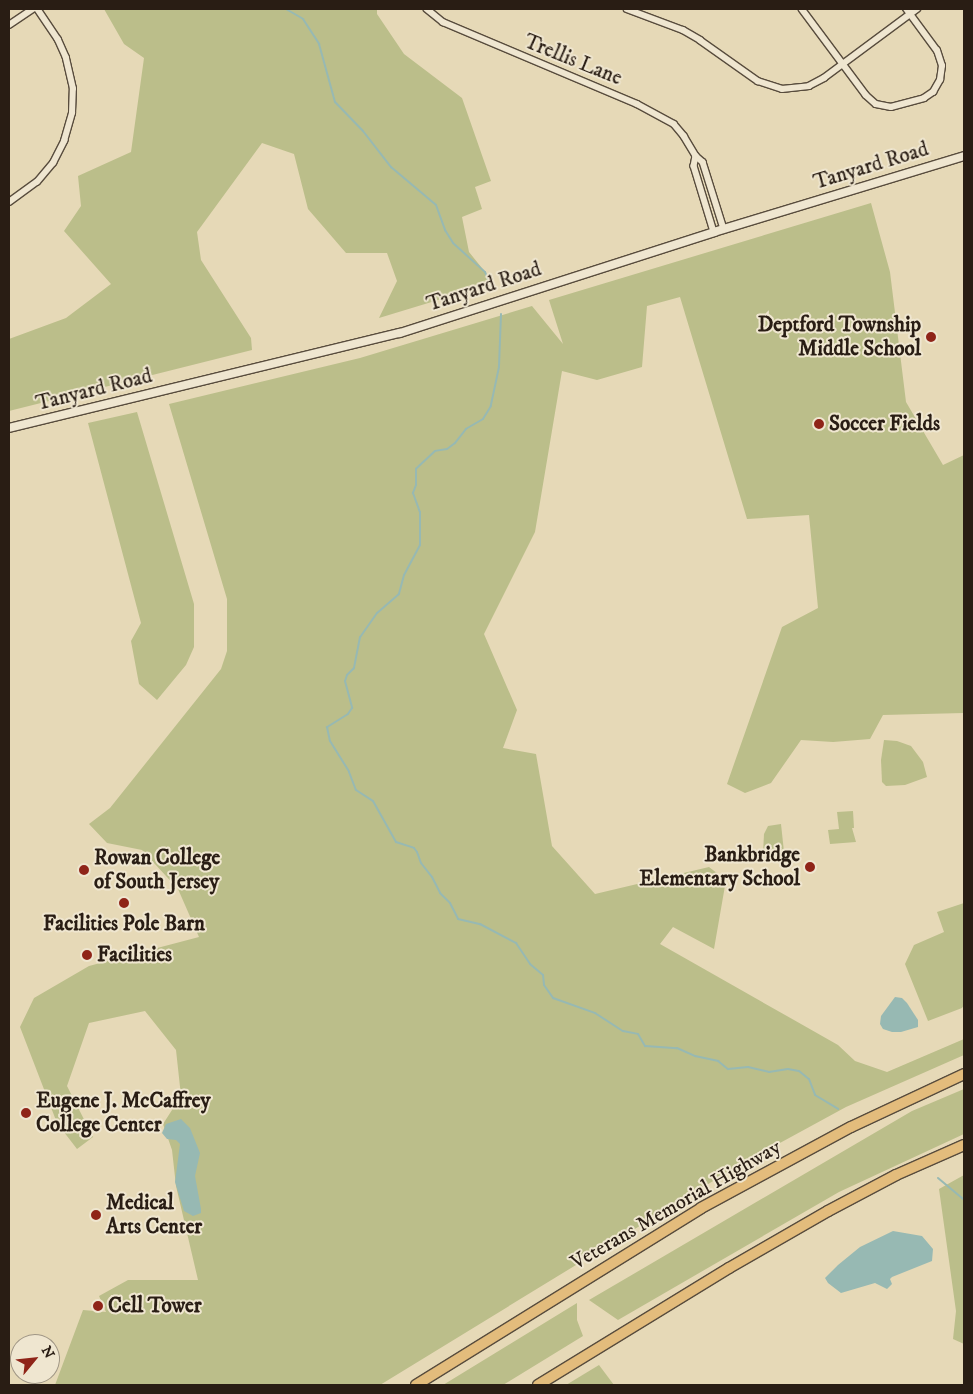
<!DOCTYPE html>
<html>
<head>
<meta charset="utf-8">
<style>
	body { margin:0 }
	#map { position:relative; width:973px; height:1394px; overflow:hidden; background:#e6d9b7; font-family:"IM FELL DW Pica",serif }
	div>[style] { position:absolute }
	[style*='--x'] { left:calc(var(--x)*1px); top:calc(var(--y)*1px); width:calc(var(--w)*1px); rotate:calc(var(--a)*1deg) }
	.green>* { inset:0; background:#bbbe8a }
	.water>* { inset:0; background:#97b9b3 }
	.stream>* { height:2px; margin:-1px; padding:0 1px; transform-origin:1px; border-radius:1px; background:#97b9b3 }
	.roads { filter:drop-shadow(1px 0 #584c3d) drop-shadow(-1px 0 #584c3d) drop-shadow(0 1px #584c3d) drop-shadow(0 -1px #584c3d) }
	.street>* { height:5.5px; margin:-2.75px; padding:0 2.75px; transform-origin:2.75px; border-radius:2.75px; background:#efe6d0 }
	.secondary>* { height:8px; margin:-4px; padding:0 4px; transform-origin:4px; border-radius:4px; background:#efe6d0 }
	.highway>* { height:10px; margin:-5px; padding:0 5px; transform-origin:5px; border-radius:5px; background:#e3bc7c }
	.dots>* { width:14px; height:14px; translate:-50% -50%; box-sizing:border-box; border:2px solid #efe6d0; border-radius:50% }
	span { translate:-50% -50%; white-space:nowrap; text-align:center; line-height:1.15; -webkit-text-stroke:4px #efe6d0; paint-order:stroke }
	.street-label { font-size:21px; color:#291d14 }
	.poi-label { font-size:21px; color:#291d14; font-weight:700 }
	.right { translate:-100% -50%; text-align:right }
	.left { translate:0 -50%; text-align:left }
	.frame { position:absolute; inset:0; border:10px solid #291d14; pointer-events:none }
	.north { position:absolute; left:10px; top:1334px; width:50px; height:50px; box-sizing:border-box; background:#efe6d0; border:1px solid #a09685; border-radius:50%; rotate:62deg; font-size:14px; font-weight:700; line-height:20px; text-align:center; color:#291d14 }
	.north::after { content:''; display:block; margin:auto; width:18px; height:22px; background:#8f2418; clip-path:polygon(50% 0,100% 100%,50% 72%,0 100%) }
</style>
</head>
<body>
<div id="map">
	<div class="green">
		<i style="clip-path:polygon(104px 9px,377px 9px,377px 14px,404px 54px,462px 98px,491px 181px,475px 187px,482px 209px,462px 217px,469px 252px,494px 283px,379px 318px,397px 281px,387px 253px,346px 253px,308px 209px,294px 154px,262px 143px,197px 232px,201px 260px,251px 338px,252px 350px,9px 411px,9px 339px,66px 318px,111px 284px,64px 231px,81px 206px,78px 176px,131px 152px,144px 58px,124px 44px)"></i>
		<i style="clip-path:polygon(871px 203px,890px 272px,906px 402px,943px 465px,964px 455px,964px 713px,883px 715px,870px 739px,833px 742px,801px 740px,771px 783px,745px 793px,727px 784px,782px 627px,818px 608px,809px 515px,747px 519px,680px 297px,647px 306px,642px 367px,597px 380px,562px 371px,535px 532px,484px 634px,517px 710px,503px 748px,536px 754px,552px 846px,595px 894px,709px 867px,726px 880px,714px 949px,673px 927px,660px 944px,838px 1045px,855px 1061px,887px 1072px,964px 1039px,964px 1055px,846px 1107px,736px 1167px,380px 1385px,55px 1385px,83px 1310px,106px 1312px,99px 1296px,128px 1280px,198px 1280px,176px 1186px,172px 1150px,163px 1124px,181px 1096px,176px 1050px,145px 1011px,89px 1023px,67px 1086px,93px 1137px,77px 1149px,57px 1123px,20px 1027px,34px 998px,89px 966px,199px 937px,178px 889px,142px 850px,107px 843px,89px 824px,110px 808px,221px 669px,227px 651px,227px 599px,169px 404px,360px 358px,532px 306px,563px 344px,549px 300px)"></i>
		<i style="clip-path:polygon(137px 412px,194px 604px,194px 647px,186px 665px,157px 700px,139px 684px,131px 641px,141px 623px,88px 423px)"></i>
		<i style="clip-path:polygon(884px 740px,897px 741px,911px 746px,923px 762px,927px 777px,905px 785px,886px 786px,882px 782px,881px 760px)"></i>
		<i style="clip-path:polygon(853px 811px,854px 828px,852px 828px,856px 842px,830px 844px,828px 830px,839px 829px,837px 812px)"></i>
		<i style="clip-path:polygon(781px 824px,784px 852px,763px 854px,764px 834px,768px 826px)"></i>
		<i style="clip-path:polygon(964px 903px,964px 1005px,962px 1008px,928px 1021px,905px 964px,914px 945px,944px 932px,937px 912px)"></i>
		<i style="clip-path:polygon(964px 1089px,964px 1134px,839px 1192px,618px 1320px,589px 1300px,912px 1111px)"></i>
		<i style="clip-path:polygon(964px 1175px,964px 1344px,953px 1339px,956px 1311px,939px 1189px)"></i>
		<i style="clip-path:polygon(577px 1303px,577px 1320px,583px 1336px,503px 1385px,443px 1385px)"></i>
		<i style="clip-path:polygon(599px 1365px,614px 1385px,566px 1385px)"></i>
	</div>
	<div class="water">
		<i style="clip-path:polygon(895px 997px,902px 998px,907px 1003px,918px 1020px,918px 1027px,901px 1032px,892px 1032px,883px 1029px,880px 1024px,881px 1016px)"></i>
		<i style="clip-path:polygon(181px 1119px,190px 1128px,200px 1153px,195px 1176px,201px 1209px,201px 1213px,193px 1216px,184px 1211px,175px 1182px,180px 1144px,176px 1140px,167px 1139px,162px 1133px,166px 1124px)"></i>
		<i style="clip-path:polygon(893px 1231px,922px 1236px,933px 1249px,932px 1261px,892px 1277px,890px 1279px,892px 1284px,887px 1289px,875px 1283px,841px 1293px,828px 1283px,825px 1278px,838px 1265px,860px 1247px)"></i>
	</div>
	<div class="stream">
		<i style="--x:286;--y:9;--w:20;--a:30"></i>
		<i style="--x:303;--y:19;--w:30;--a:57"></i>
		<i style="--x:319;--y:44;--w:60;--a:74.6"></i>
		<i style="--x:335;--y:102;--w:40;--a:46"></i>
		<i style="--x:363;--y:131;--w:46;--a:52.1"></i>
		<i style="--x:391;--y:167;--w:59;--a:40.2"></i>
		<i style="--x:436;--y:205;--w:27;--a:70"></i>
		<i style="--x:445;--y:230;--w:15;--a:58"></i>
		<i style="--x:453;--y:243;--w:43;--a:42.2"></i>
		<i style="--x:485;--y:272;--w:15;--a:67"></i>
		<i style="--x:501;--y:314;--w:53;--a:92.2"></i>
		<i style="--x:499;--y:367;--w:40;--a:102"></i>
		<i style="--x:491;--y:406;--w:15;--a:122"></i>
		<i style="--x:483;--y:419;--w:20;--a:150"></i>
		<i style="--x:466;--y:429;--w:18;--a:128"></i>
		<i style="--x:455;--y:443;--w:10;--a:143"></i>
		<i style="--x:447;--y:449;--w:12;--a:171"></i>
		<i style="--x:435;--y:451;--w:26;--a:137"></i>
		<i style="--x:416;--y:469;--w:16;--a:90"></i>
		<i style="--x:416;--y:485;--w:9;--a:111"></i>
		<i style="--x:413;--y:493;--w:20;--a:70"></i>
		<i style="--x:420;--y:512;--w:33;--a:90"></i>
		<i style="--x:420;--y:545;--w:34;--a:118"></i>
		<i style="--x:404;--y:575;--w:20;--a:105"></i>
		<i style="--x:399;--y:594;--w:29;--a:139"></i>
		<i style="--x:377;--y:613;--w:29;--a:125"></i>
		<i style="--x:360;--y:637;--w:32;--a:101"></i>
		<i style="--x:354;--y:668;--w:10;--a:135"></i>
		<i style="--x:347;--y:675;--w:6;--a:108"></i>
		<i style="--x:345;--y:681;--w:28;--a:75"></i>
		<i style="--x:352;--y:708;--w:7;--a:124"></i>
		<i style="--x:348;--y:714;--w:25;--a:148"></i>
		<i style="--x:327;--y:727;--w:14;--a:78"></i>
		<i style="--x:330;--y:741;--w:36;--a:58"></i>
		<i style="--x:349;--y:772;--w:19;--a:69"></i>
		<i style="--x:356;--y:790;--w:20;--a:33"></i>
		<i style="--x:373;--y:801;--w:47;--a:60.7"></i>
		<i style="--x:396;--y:842;--w:19;--a:18"></i>
		<i style="--x:414;--y:848;--w:5;--a:53"></i>
		<i style="--x:417;--y:852;--w:12;--a:70"></i>
		<i style="--x:421;--y:863;--w:18;--a:52"></i>
		<i style="--x:432;--y:877;--w:18;--a:63"></i>
		<i style="--x:440;--y:893;--w:14;--a:45"></i>
		<i style="--x:450;--y:903;--w:18;--a:63"></i>
		<i style="--x:458;--y:919;--w:23;--a:13"></i>
		<i style="--x:480;--y:924;--w:41;--a:27.8"></i>
		<i style="--x:516;--y:943;--w:25;--a:56"></i>
		<i style="--x:530;--y:964;--w:17;--a:40"></i>
		<i style="--x:543;--y:975;--w:10;--a:84"></i>
		<i style="--x:544;--y:985;--w:16;--a:55"></i>
		<i style="--x:553;--y:998;--w:45;--a:19.7"></i>
		<i style="--x:595;--y:1013;--w:33;--a:33"></i>
		<i style="--x:623;--y:1031;--w:15;--a:11"></i>
		<i style="--x:638;--y:1034;--w:14;--a:60"></i>
		<i style="--x:645;--y:1046;--w:32;--a:4"></i>
		<i style="--x:677;--y:1048;--w:20;--a:24"></i>
		<i style="--x:695;--y:1056;--w:24;--a:12"></i>
		<i style="--x:718;--y:1061;--w:13;--a:39"></i>
		<i style="--x:728;--y:1069;--w:20;--a:-6"></i>
		<i style="--x:748;--y:1067;--w:22;--a:13"></i>
		<i style="--x:769;--y:1072;--w:19;--a:-9"></i>
		<i style="--x:788;--y:1069;--w:11;--a:10"></i>
		<i style="--x:799;--y:1071;--w:13;--a:39"></i>
		<i style="--x:809;--y:1079;--w:17;--a:69"></i>
		<i style="--x:815;--y:1095;--w:27;--a:31"></i>
		<i style="--x:938;--y:1178;--w:34;--a:40"></i>
	</div>
	<div class="roads">
		<div class="street">
			<i style="--x:427;--y:9;--w:21;--a:39"></i>
			<i style="--x:443;--y:22;--w:211;--a:22.9"></i>
			<i style="--x:637;--y:104;--w:42;--a:28.4"></i>
			<i style="--x:674;--y:124;--w:16;--a:50"></i>
			<i style="--x:684;--y:136;--w:23;--a:59"></i>
			<i style="--x:696;--y:156;--w:9;--a:41"></i>
			<i style="--x:703;--y:162;--w:70;--a:72.6"></i>
			<i style="--x:627;--y:9;--w:60;--a:20.6"></i>
			<i style="--x:683;--y:30;--w:20;--a:30"></i>
			<i style="--x:700;--y:40;--w:71;--a:35.3"></i>
			<i style="--x:758;--y:81;--w:25;--a:18"></i>
			<i style="--x:782;--y:89;--w:27;--a:-6"></i>
			<i style="--x:809;--y:86;--w:17;--a:-28"></i>
			<i style="--x:824;--y:78;--w:116;--a:-36.6"></i>
			<i style="--x:802;--y:9;--w:107;--a:53.3"></i>
			<i style="--x:866;--y:95;--w:13;--a:42"></i>
			<i style="--x:876;--y:104;--w:15;--a:11"></i>
			<i style="--x:891;--y:107;--w:34;--a:-15"></i>
			<i style="--x:924;--y:98;--w:11;--a:-34"></i>
			<i style="--x:933;--y:92;--w:14;--a:-60"></i>
			<i style="--x:940;--y:80;--w:14;--a:-82"></i>
			<i style="--x:942;--y:66;--w:16;--a:-108"></i>
			<i style="--x:937;--y:51;--w:52;--a:-126.4"></i>
			<i style="--x:9;--y:25;--w:29;--a:-34"></i>
			<i style="--x:696;--y:156;--w:10;--a:101"></i>
			<i style="--x:694;--y:166;--w:69;--a:73.1"></i>
			<i style="--x:9;--y:202;--w:34;--a:-36"></i>
			<i style="--x:37;--y:182;--w:25;--a:-50"></i>
			<i style="--x:53;--y:163;--w:25;--a:-63"></i>
			<i style="--x:64;--y:141;--w:29;--a:-74"></i>
			<i style="--x:72;--y:113;--w:24;--a:-88"></i>
			<i style="--x:73;--y:89;--w:32;--a:-103"></i>
			<i style="--x:66;--y:58;--w:20;--a:-114"></i>
			<i style="--x:58;--y:40;--w:37;--a:-124"></i>
		</div>
		<div class="secondary">
			<i style="--x:9;--y:428;--w:402;--a:-13.7"></i>
			<i style="--x:400;--y:333;--w:330;--a:-17.8"></i>
			<i style="--x:714;--y:232;--w:261;--a:-16.9"></i>
		</div>
		<div class="highway">
			<i style="--x:416;--y:1385;--w:335;--a:-31.8"></i>
			<i style="--x:701;--y:1208;--w:170;--a:-28.4"></i>
			<i style="--x:851;--y:1127;--w:125;--a:-25.1"></i>
			<i style="--x:538;--y:1385;--w:224;--a:-31.5"></i>
			<i style="--x:729;--y:1268;--w:114;--a:-29.9"></i>
			<i style="--x:828;--y:1211;--w:77;--a:-27.9"></i>
			<i style="--x:896;--y:1175;--w:74;--a:-23.8"></i>
		</div>
	</div>
	<div class="dots">
		<i style="left:931px;top:337px;background:#8f2418"></i>
		<i style="left:819px;top:424px;background:#8f2418"></i>
		<i style="left:810px;top:867px;background:#8f2418"></i>
		<i style="left:84px;top:870px;background:#8f2418"></i>
		<i style="left:124px;top:903px;background:#8f2418"></i>
		<i style="left:87px;top:955px;background:#8f2418"></i>
		<i style="left:26px;top:1113px;background:#8f2418"></i>
		<i style="left:96px;top:1215px;background:#8f2418"></i>
		<i style="left:98px;top:1306px;background:#8f2418"></i>
	</div>
	<div class="street-label">
		<span style="left:573px;top:60px;rotate:22deg">Trellis Lane</span>
		<span style="left:871px;top:166px;rotate:-17deg">Tanyard Road</span>
		<span style="left:484px;top:287px;rotate:-18deg">Tanyard Road</span>
		<span style="left:94px;top:390px;rotate:-14deg">Tanyard Road</span>
		<span style="left:676px;top:1205px;rotate:-30deg">Veterans Memorial Highway</span>
	</div>
	<div class="poi-label">
		<span class="right" style="left:921px;top:337px">Deptford Township<br>Middle School</span>
		<span class="left" style="left:829px;top:424px">Soccer Fields</span>
		<span class="right" style="left:800px;top:867px">Bankbridge<br>Elementary School</span>
		<span class="left" style="left:94px;top:870px">Rowan College<br>of South Jersey</span>
		<span style="left:124px;top:924px">Facilities Pole Barn</span>
		<span class="left" style="left:97px;top:955px">Facilities</span>
		<span class="left" style="left:36px;top:1113px">Eugene J. McCaffrey<br>College Center</span>
		<span class="left" style="left:106px;top:1215px">Medical<br>Arts Center</span>
		<span class="left" style="left:108px;top:1306px">Cell Tower</span>
	</div>
	<div class="frame"></div>
	<div class="north">N</div>
</div>
</body>
</html>
